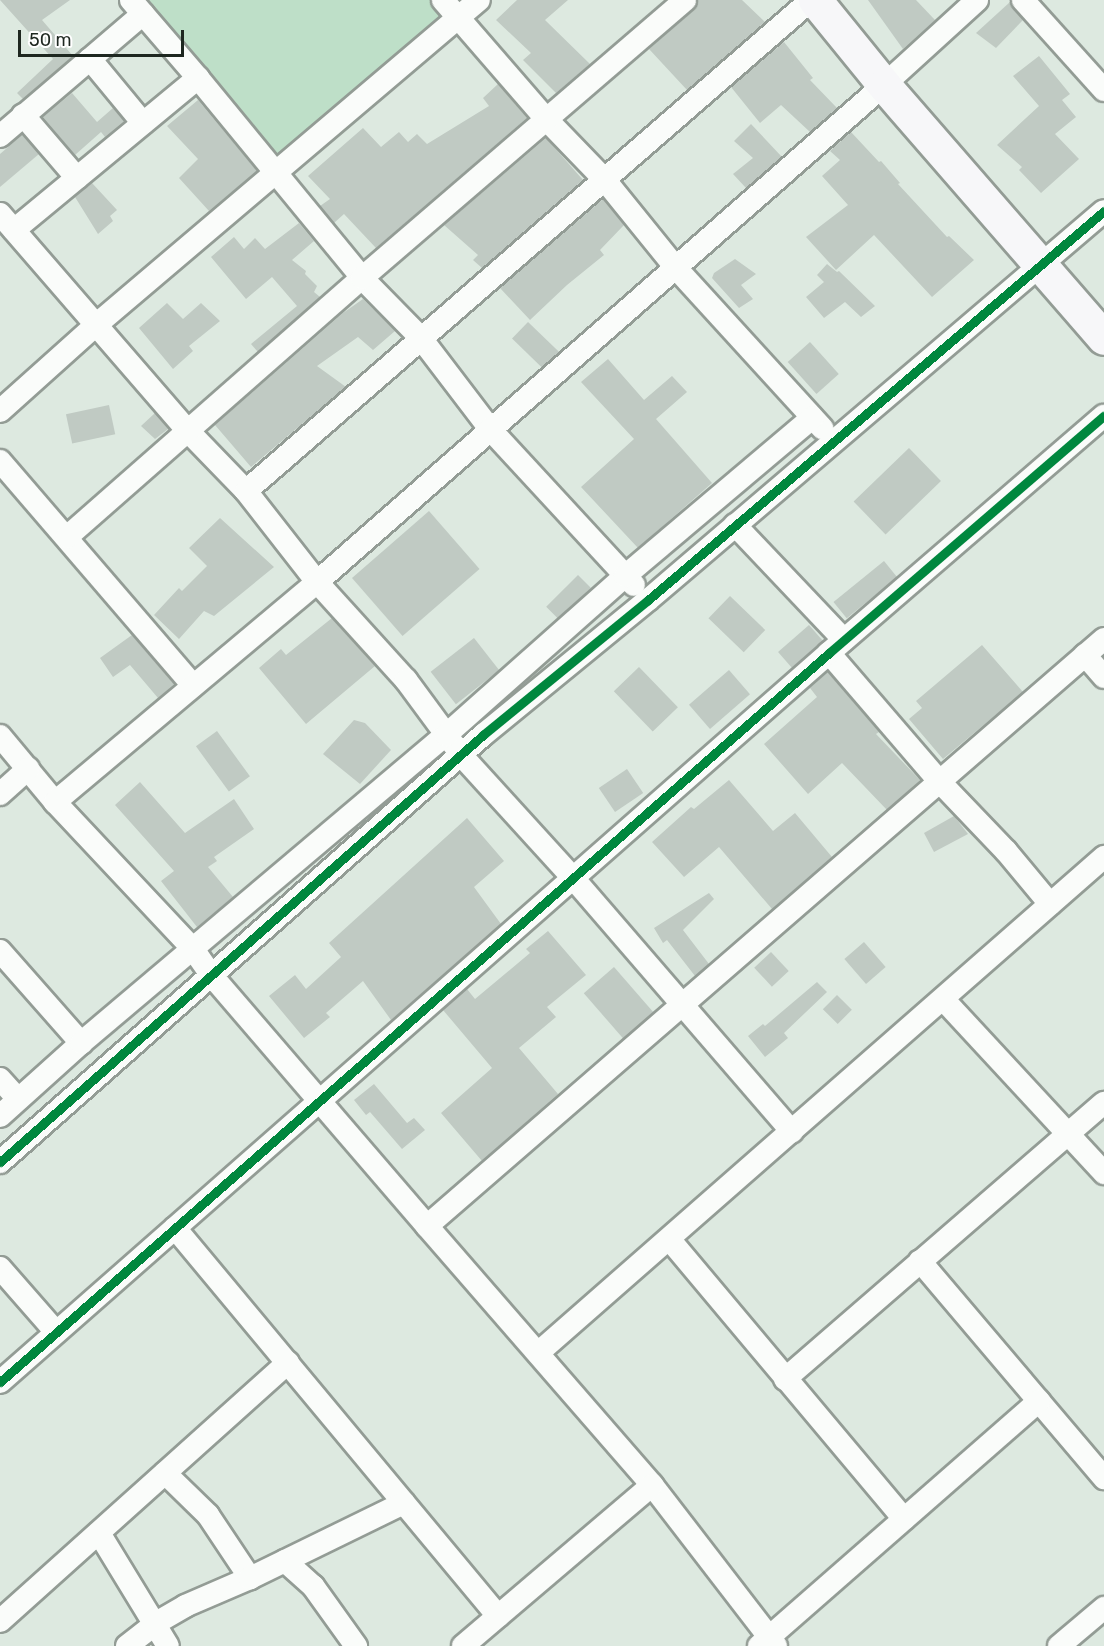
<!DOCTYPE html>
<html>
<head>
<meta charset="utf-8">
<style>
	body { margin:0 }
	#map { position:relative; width:1104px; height:1646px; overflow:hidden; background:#dde9e0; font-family:Rubik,sans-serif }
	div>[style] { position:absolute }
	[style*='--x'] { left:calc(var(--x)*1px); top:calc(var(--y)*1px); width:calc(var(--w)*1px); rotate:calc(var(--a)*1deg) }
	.green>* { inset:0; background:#bedfc8 }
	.building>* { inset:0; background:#c0cac3; transform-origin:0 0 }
	.roads { filter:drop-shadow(2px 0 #939c95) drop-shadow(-2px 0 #939c95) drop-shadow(0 2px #939c95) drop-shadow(0 -2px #939c95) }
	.minor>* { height:22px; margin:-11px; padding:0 11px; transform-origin:11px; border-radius:11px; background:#fafcfa }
	.secondary>* { height:33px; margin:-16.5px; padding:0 16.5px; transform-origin:16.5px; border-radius:16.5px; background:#f7f7f9 }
	.cycleway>* { height:9px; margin:-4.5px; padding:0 4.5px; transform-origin:4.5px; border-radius:4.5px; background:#00873e }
	span { translate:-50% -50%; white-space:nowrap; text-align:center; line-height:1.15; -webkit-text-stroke:6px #fff; paint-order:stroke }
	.scale { position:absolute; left:18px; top:30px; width:166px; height:27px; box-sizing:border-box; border:3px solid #1e2720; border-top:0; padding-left:8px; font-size:18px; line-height:21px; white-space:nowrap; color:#1e2720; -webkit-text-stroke:4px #fff; paint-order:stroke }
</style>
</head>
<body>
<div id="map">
	<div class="green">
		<i style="clip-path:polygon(143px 0,432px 0,449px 19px,283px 162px)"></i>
	</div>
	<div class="building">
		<i style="clip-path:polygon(0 0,70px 0,42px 20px,73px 56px,23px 99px,17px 93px,53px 59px)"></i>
		<i style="clip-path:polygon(517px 0,568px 0,545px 20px,590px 64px,556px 93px,523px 60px,531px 53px,496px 20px)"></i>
		<i style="clip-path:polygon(698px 0,742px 0,765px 22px,687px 90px,649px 49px,694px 10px)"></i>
		<i style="clip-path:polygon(868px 0,916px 0,935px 20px,903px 49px)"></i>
		<i style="clip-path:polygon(1010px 2px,1023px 20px,996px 48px,976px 33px)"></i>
		<i style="clip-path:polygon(784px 42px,813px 78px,810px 80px,837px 108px,810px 132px,781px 105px,760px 123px,731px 87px)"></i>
		<i style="clip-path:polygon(1039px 56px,1070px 94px,1062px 100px,1076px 117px,1055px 134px,1079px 159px,1041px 193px,1019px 170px,1022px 167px,997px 145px,1039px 106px,1013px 76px)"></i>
		<i style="clip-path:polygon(498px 84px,527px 118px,376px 248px,344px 214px,334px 223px,320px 206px,330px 199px,308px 176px,363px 128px,381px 147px,399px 132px,408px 142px,417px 134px,427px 144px,489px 106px,483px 98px)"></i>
		<i style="clip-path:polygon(72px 93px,97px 122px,113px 108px,124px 121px,105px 137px,101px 132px,75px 155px,43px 117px)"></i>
		<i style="clip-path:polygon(198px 100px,257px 171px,209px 211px,179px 178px,198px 159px,167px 126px)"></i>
		<i style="clip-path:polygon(751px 124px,782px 157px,746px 188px,733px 174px,753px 158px,734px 141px)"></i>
		<i style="clip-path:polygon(851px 132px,879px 162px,881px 161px,900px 183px,898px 184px,947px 237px,949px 236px,974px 260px,932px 297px,874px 235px,836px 270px,806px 237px,848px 205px,822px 176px,840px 160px,830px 151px)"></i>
		<i style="clip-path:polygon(22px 135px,39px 154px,0 187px,0 154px)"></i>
		<i style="clip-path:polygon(546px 138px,583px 180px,482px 268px,473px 260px,478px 255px,444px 225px)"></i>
		<i style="clip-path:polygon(92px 183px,117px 210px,110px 216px,113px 221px,98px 234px,75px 197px)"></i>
		<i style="clip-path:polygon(603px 199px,624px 225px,600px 250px,604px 255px,567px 285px,530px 320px,500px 288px)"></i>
		<i style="clip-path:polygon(299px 223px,314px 241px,292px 260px,306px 271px,305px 274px,317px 286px,314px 292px,320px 297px,258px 352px,251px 344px,297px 306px,272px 277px,246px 299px,211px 257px,234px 237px,244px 249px,255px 238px,265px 249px)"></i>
		<i style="clip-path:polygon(735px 259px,756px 274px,741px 285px,753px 299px,739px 308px,712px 278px,714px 273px)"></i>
		<i style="clip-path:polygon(827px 264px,837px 272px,839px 271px,875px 306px,861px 317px,845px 302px,824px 318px,806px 297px,824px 282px,817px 275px)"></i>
		<i style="clip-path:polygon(363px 299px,395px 331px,373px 350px,358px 337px,317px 366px,346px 387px,251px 467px,215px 425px,343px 313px)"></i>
		<i style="clip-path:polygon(167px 303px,183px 319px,201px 303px,220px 321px,189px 346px,193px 351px,173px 369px,139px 328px)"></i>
		<i style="left:528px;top:322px;width:43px;height:23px;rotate:44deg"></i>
		<i style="left:810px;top:342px;width:43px;height:30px;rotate:48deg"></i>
		<i style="clip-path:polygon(608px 359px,644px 400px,672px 376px,687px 392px,656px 419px,712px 483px,638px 548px,581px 487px,634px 439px,581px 382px)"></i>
		<i style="left:109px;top:405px;width:30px;height:44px;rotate:78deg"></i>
		<i style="clip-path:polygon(155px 413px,168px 429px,155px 439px,141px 426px)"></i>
		<i style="left:909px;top:448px;width:46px;height:77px;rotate:46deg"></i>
		<i style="left:429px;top:511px;width:77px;height:102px;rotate:49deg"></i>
		<i style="clip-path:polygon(220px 518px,274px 567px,214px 616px,204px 611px,179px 639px,154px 615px,179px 588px,182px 591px,207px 566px,189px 548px)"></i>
		<i style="left:884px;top:561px;width:21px;height:65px;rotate:51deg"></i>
		<i style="left:578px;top:575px;width:18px;height:45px;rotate:45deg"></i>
		<i style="left:730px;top:596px;width:49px;height:31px;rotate:44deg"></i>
		<i style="clip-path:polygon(332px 618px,375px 666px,306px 724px,259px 668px,281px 649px,286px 655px)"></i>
		<i style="left:809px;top:625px;width:21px;height:41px;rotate:49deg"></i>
		<i style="clip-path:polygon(132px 635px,174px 684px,158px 698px,130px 665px,113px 677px,100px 658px)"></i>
		<i style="left:474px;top:638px;width:41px;height:55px;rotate:52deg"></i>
		<i style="clip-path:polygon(982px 645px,1023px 692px,943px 759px,909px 719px,922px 708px,916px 701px)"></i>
		<i style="left:639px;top:667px;width:56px;height:35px;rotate:46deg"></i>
		<i style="left:729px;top:670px;width:32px;height:53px;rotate:49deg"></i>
		<i style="clip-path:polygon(828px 672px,879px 732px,876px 734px,920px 780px,887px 810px,842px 763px,808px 794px,764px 744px,817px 697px,810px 688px)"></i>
		<i style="clip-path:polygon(354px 720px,365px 723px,391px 750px,360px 784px,323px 754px)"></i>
		<i style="left:217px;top:731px;width:56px;height:26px;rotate:54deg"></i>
		<i style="left:627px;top:769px;width:29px;height:34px;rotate:56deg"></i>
		<i style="clip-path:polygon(729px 780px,773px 831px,795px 813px,832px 857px,772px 909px,719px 847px,684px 877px,652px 842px,691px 807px,694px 809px)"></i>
		<i style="clip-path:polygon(140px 782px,185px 833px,234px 799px,254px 829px,214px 857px,217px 861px,208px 867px,233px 897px,197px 927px,161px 881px,174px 871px,115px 805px)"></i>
		<i style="clip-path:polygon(954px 816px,968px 834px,934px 852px,924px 833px)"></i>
		<i style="clip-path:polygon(467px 818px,504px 861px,474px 887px,501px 924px,391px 1020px,363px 981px,326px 1013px,330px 1017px,304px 1038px,269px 996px,295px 975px,306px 989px,341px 957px,329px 943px)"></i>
		<i style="clip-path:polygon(709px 893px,714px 899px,683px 930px,709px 964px,695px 976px,667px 940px,663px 943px,654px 928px)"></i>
		<i style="clip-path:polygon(548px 931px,586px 975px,547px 1007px,556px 1017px,519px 1048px,558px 1094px,482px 1161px,441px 1113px,492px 1068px,443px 1010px,467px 989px,475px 999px,530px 953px,526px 949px)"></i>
		<i style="left:864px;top:942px;width:33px;height:26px;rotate:49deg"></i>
		<i style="left:771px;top:952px;width:26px;height:23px;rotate:47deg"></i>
		<i style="left:614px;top:967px;width:60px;height:40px;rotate:49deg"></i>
		<i style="clip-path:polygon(817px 982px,827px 992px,784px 1033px,788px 1038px,765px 1057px,748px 1036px,763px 1024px,765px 1026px)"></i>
		<i style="left:837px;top:995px;width:21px;height:20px;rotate:45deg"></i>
		<i style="clip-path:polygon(374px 1084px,407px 1123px,414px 1118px,425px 1130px,402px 1149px,370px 1112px,366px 1115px,354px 1100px)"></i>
	</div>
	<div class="roads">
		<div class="minor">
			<i style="--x:131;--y:0;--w:103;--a:49.3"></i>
			<i style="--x:198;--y:78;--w:259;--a:50.6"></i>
			<i style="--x:362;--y:278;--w:83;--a:45.5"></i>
			<i style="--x:420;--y:337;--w:116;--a:52.7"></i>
			<i style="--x:490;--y:429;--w:212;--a:47.3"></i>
			<i style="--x:443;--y:0;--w:159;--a:49.1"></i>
			<i style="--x:547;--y:120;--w:82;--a:46"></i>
			<i style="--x:604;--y:179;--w:114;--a:51"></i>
			<i style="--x:676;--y:268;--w:217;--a:47.6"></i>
			<i style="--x:1023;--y:0;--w:121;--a:48"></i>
			<i style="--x:90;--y:59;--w:83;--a:50.4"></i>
			<i style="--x:23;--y:115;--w:83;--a:49.4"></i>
			<i style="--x:0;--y:136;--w:188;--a:-40.5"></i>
			<i style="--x:0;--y:214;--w:287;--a:49.1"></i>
			<i style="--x:188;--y:431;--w:83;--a:46"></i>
			<i style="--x:246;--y:491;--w:115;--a:52"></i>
			<i style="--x:317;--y:582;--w:132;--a:47.8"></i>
			<i style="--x:406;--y:680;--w:94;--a:53.6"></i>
			<i style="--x:462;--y:756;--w:165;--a:47.7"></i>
			<i style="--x:573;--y:878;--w:335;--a:49.2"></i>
			<i style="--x:14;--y:230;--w:239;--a:-39.6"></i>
			<i style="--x:0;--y:411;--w:129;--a:-41.9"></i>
			<i style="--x:96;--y:325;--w:502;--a:-40.32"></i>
			<i style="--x:0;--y:461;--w:296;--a:49.3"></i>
			<i style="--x:246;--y:491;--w:749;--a:-40.99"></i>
			<i style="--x:735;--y:525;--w:158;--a:46.5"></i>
			<i style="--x:67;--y:537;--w:393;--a:-41.3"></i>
			<i style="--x:362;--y:278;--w:426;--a:-40.7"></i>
			<i style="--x:829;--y:653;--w:169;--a:49.3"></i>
			<i style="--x:939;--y:781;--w:97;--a:46.3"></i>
			<i style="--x:1006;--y:851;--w:69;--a:50.3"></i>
			<i style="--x:1085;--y:655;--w:29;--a:49"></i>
			<i style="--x:0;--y:736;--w:86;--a:50.2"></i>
			<i style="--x:55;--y:802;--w:202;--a:46.8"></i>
			<i style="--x:193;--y:949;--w:33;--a:55"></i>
			<i style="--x:212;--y:976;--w:330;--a:49.3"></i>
			<i style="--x:427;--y:1226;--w:343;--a:49"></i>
			<i style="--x:652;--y:1485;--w:203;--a:52.4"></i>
			<i style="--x:0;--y:794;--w:38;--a:-42"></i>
			<i style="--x:55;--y:802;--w:342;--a:-40"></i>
			<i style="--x:317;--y:582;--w:754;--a:-41.24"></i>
			<i style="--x:884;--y:85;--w:126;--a:-42.4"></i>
			<i style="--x:0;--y:951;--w:123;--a:48.6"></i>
			<i style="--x:944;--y:1000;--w:236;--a:47.2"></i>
			<i style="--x:0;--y:1079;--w:27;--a:48"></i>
			<i style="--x:0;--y:1116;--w:109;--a:-42"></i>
			<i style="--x:81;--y:1043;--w:478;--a:-40.2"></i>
			<i style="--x:446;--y:735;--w:239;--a:-41.6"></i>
			<i style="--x:625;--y:576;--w:245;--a:-40.2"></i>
			<i style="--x:0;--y:1162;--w:645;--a:-41.48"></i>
			<i style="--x:483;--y:735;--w:213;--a:-39.3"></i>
			<i style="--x:648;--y:600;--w:599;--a:-40.47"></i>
			<i style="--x:427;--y:1226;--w:896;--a:-40.93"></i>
			<i style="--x:175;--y:1228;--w:505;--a:50.22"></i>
			<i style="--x:670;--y:1240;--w:364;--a:50"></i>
			<i style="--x:920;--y:1261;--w:285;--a:49.7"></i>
			<i style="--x:0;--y:1268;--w:85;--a:48.8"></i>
			<i style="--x:538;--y:1353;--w:753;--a:-41.23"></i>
			<i style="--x:785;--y:1379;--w:422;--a:-40.9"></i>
			<i style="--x:0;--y:1382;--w:1104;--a:-41.33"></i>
			<i style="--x:829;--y:653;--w:363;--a:-40.8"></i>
			<i style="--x:165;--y:1473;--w:60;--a:44.3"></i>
			<i style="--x:208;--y:1515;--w:76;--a:56.3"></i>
			<i style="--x:99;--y:1533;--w:132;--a:58.6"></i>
			<i style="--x:285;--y:1561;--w:38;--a:42"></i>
			<i style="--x:313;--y:1586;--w:74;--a:54.4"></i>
			<i style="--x:0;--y:1621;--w:387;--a:-41.9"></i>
			<i style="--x:127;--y:1646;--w:37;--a:-38"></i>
			<i style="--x:156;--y:1623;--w:34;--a:-30"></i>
			<i style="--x:185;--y:1606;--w:71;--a:-23.3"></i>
			<i style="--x:250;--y:1578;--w:171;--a:-26"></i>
			<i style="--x:463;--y:1646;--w:248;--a:-40.4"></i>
			<i style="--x:759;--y:1646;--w:372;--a:-41.2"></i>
			<i style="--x:1059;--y:1646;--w:59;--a:-40.2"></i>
		</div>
		<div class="secondary">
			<i style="--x:815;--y:0;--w:109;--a:50.9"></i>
			<i style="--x:884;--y:85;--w:335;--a:49"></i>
		</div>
	</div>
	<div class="cycleway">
		<i style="--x:0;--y:1162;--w:645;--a:-41.48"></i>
		<i style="--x:483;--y:735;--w:213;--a:-39.3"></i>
		<i style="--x:648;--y:600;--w:599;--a:-40.47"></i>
		<i style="--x:0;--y:1382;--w:1104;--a:-41.33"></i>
		<i style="--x:829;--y:653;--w:363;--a:-40.8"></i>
	</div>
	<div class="scale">50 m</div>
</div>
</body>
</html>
